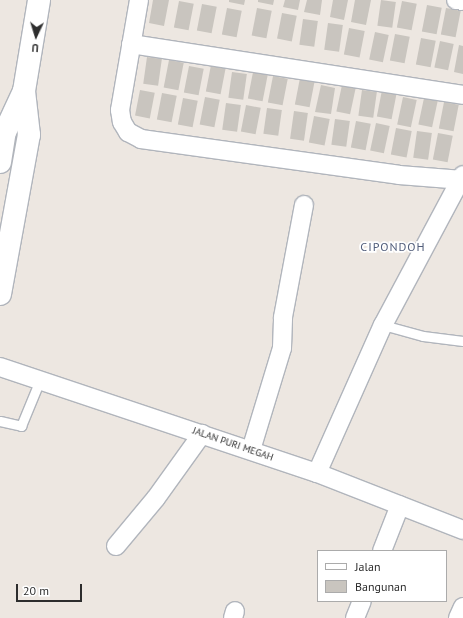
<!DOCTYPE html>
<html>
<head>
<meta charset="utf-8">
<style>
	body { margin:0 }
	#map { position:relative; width:463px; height:618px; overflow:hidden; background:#ede7e1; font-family:"PT Sans",sans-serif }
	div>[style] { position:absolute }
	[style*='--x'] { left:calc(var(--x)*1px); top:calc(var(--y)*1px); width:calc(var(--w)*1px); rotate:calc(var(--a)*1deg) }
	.building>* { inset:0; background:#c9c5bf; transform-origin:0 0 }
	.roads { filter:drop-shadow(1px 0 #b1b5bc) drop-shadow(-1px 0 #b1b5bc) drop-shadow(0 1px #b1b5bc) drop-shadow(0 -1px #b1b5bc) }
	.service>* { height:9px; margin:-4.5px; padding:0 4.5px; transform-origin:4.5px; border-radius:4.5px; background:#fff }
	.minor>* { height:18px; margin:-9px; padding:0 9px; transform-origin:9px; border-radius:9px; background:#fff }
	.tertiary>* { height:22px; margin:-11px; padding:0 11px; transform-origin:11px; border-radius:11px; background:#fff }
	span { translate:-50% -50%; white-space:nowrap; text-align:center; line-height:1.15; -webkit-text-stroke:3.5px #fff; paint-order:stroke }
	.street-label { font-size:10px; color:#2d2d2d }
	.quarter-label { font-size:12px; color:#515d7a; letter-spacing:1px }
	.legend { position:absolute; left:317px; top:550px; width:130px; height:52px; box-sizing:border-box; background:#fff; border:1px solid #ababab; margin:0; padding:5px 7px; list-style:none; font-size:12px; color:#2d2d2d }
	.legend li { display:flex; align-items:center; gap:8px; height:20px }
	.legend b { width:20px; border:1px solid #ababab }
	.north { position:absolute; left:16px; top:16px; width:40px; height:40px; -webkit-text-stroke:3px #fff; paint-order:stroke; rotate:184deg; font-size:11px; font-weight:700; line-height:16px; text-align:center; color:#2d2d2d }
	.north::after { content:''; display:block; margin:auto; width:14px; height:18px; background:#2d2d2d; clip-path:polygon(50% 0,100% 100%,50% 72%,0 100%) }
	.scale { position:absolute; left:16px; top:584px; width:66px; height:18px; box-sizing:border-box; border:2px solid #2d2d2d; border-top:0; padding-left:5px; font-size:12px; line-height:14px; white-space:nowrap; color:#2d2d2d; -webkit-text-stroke:3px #fff; paint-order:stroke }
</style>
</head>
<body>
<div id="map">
	<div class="building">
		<i style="clip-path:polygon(153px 0,169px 0,164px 26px,149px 23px)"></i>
		<i style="clip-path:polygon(229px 0,245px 0,244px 5px,229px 2px)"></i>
		<i style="clip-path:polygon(258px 0,274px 0,273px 5px,258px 2px)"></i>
		<i style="clip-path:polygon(285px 0,300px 0,298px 10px,283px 7px)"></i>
		<i style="clip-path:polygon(307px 0,322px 0,320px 15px,304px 12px)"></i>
		<i style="clip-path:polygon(333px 0,348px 0,344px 20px,330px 17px)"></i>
		<i style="clip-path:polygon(355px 0,371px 0,366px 25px,351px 22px)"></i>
		<i style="left:381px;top:0;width:15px;height:26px;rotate:8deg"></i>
		<i style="left:179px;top:1px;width:15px;height:27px;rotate:11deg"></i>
		<i style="left:402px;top:1px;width:15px;height:27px;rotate:11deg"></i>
		<i style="left:202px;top:4px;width:15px;height:27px;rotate:11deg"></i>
		<i style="left:427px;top:5px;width:15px;height:27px;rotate:11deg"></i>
		<i style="left:227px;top:8px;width:15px;height:27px;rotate:11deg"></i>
		<i style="left:257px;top:8px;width:15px;height:28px;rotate:11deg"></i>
		<i style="left:446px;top:8px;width:15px;height:27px;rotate:11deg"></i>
		<i style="left:282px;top:13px;width:15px;height:26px;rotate:11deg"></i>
		<i style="left:303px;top:19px;width:15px;height:26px;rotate:8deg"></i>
		<i style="left:328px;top:23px;width:15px;height:27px;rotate:8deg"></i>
		<i style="left:349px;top:28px;width:16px;height:27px;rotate:11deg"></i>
		<i style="left:375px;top:32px;width:14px;height:28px;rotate:12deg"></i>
		<i style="left:395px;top:34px;width:15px;height:27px;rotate:11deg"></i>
		<i style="left:421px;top:38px;width:15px;height:27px;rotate:11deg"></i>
		<i style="left:440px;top:41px;width:14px;height:27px;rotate:12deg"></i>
		<i style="clip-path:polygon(459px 45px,463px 46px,463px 74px,454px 72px)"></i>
		<i style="left:147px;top:57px;width:15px;height:27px;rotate:8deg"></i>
		<i style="left:169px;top:60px;width:15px;height:28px;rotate:11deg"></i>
		<i style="left:211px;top:65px;width:15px;height:27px;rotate:11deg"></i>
		<i style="left:189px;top:66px;width:15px;height:27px;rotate:11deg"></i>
		<i style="left:232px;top:72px;width:15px;height:26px;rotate:8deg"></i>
		<i style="left:253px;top:72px;width:15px;height:27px;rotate:11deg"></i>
		<i style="left:273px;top:76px;width:15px;height:27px;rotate:11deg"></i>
		<i style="left:300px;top:78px;width:15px;height:27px;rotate:11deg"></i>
		<i style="clip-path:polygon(321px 85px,335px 88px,331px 114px,315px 112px)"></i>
		<i style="left:342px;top:85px;width:14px;height:27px;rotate:12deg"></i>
		<i style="left:140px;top:90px;width:15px;height:26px;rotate:11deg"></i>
		<i style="left:362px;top:90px;width:15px;height:26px;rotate:8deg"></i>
		<i style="left:382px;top:90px;width:15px;height:27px;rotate:11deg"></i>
		<i style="left:162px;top:93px;width:15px;height:27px;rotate:11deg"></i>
		<i style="left:205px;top:97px;width:15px;height:28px;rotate:11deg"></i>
		<i style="left:403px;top:97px;width:14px;height:28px;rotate:12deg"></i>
		<i style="left:183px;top:98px;width:15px;height:27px;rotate:11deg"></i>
		<i style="left:424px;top:98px;width:14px;height:27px;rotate:12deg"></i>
		<i style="left:444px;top:102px;width:15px;height:27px;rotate:11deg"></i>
		<i style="left:226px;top:103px;width:15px;height:27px;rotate:8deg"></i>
		<i style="left:246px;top:105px;width:15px;height:27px;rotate:11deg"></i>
		<i style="left:267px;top:108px;width:15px;height:26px;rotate:8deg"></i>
		<i style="left:294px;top:111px;width:14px;height:28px;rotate:8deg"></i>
		<i style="left:314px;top:116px;width:16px;height:27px;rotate:11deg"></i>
		<i style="left:335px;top:119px;width:15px;height:26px;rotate:8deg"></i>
		<i style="left:356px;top:121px;width:15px;height:27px;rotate:11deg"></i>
		<i style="left:376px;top:123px;width:14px;height:28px;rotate:12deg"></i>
		<i style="left:396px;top:128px;width:16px;height:27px;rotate:11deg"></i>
		<i style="left:417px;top:131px;width:15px;height:27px;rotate:8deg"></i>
		<i style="left:438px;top:133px;width:15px;height:27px;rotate:11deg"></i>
	</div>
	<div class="roads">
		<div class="service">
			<i style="--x:383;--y:325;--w:41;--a:15.4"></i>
			<i style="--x:423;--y:336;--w:40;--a:7.1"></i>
			<i style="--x:0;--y:421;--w:22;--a:13"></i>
			<i style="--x:21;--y:426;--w:50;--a:-67.6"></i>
		</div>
		<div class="minor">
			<i style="--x:139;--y:0;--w:112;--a:99.8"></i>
			<i style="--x:120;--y:110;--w:12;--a:81"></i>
			<i style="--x:122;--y:122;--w:12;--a:59"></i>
			<i style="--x:128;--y:132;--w:15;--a:28"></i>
			<i style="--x:141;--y:139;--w:260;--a:7.9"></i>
			<i style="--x:399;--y:175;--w:64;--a:4.5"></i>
			<i style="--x:456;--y:0;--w:7;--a:8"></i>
			<i style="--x:131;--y:44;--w:336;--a:8.7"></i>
			<i style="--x:0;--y:367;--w:334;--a:18.5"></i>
			<i style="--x:317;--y:473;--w:157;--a:21.3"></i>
			<i style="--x:251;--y:450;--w:107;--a:-73.1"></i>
			<i style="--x:282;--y:348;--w:31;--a:-88"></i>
			<i style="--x:283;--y:317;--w:114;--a:-79.4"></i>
			<i style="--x:317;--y:473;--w:162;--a:-66"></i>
			<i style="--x:383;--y:325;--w:170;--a:-61.9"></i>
			<i style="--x:116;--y:546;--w:62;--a:-50.2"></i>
			<i style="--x:156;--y:498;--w:79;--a:-54.3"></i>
			<i style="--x:382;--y:551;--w:49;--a:-68.6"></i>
			<i style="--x:233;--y:618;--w:7;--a:-74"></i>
			<i style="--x:355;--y:618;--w:18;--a:-68"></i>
			<i style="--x:458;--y:618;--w:12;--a:-66"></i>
		</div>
		<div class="tertiary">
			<i style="--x:0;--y:162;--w:30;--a:-81"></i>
			<i style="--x:5;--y:132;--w:45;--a:-65.1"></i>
			<i style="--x:24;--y:91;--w:92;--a:-80.6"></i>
			<i style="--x:0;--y:294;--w:162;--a:-79.7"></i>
			<i style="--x:29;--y:135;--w:44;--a:-96.5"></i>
		</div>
	</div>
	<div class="street-label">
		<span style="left:233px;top:444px;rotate:19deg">JALAN PURI MEGAH</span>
	</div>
	<div class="quarter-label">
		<span style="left:393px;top:247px">CIPONDOH</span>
	</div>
	<ul class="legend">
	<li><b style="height:5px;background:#fff"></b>Jalan</li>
	<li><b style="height:11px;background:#c9c5bf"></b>Bangunan</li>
	</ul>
	<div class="north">U</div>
	<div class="scale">20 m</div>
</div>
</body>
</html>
